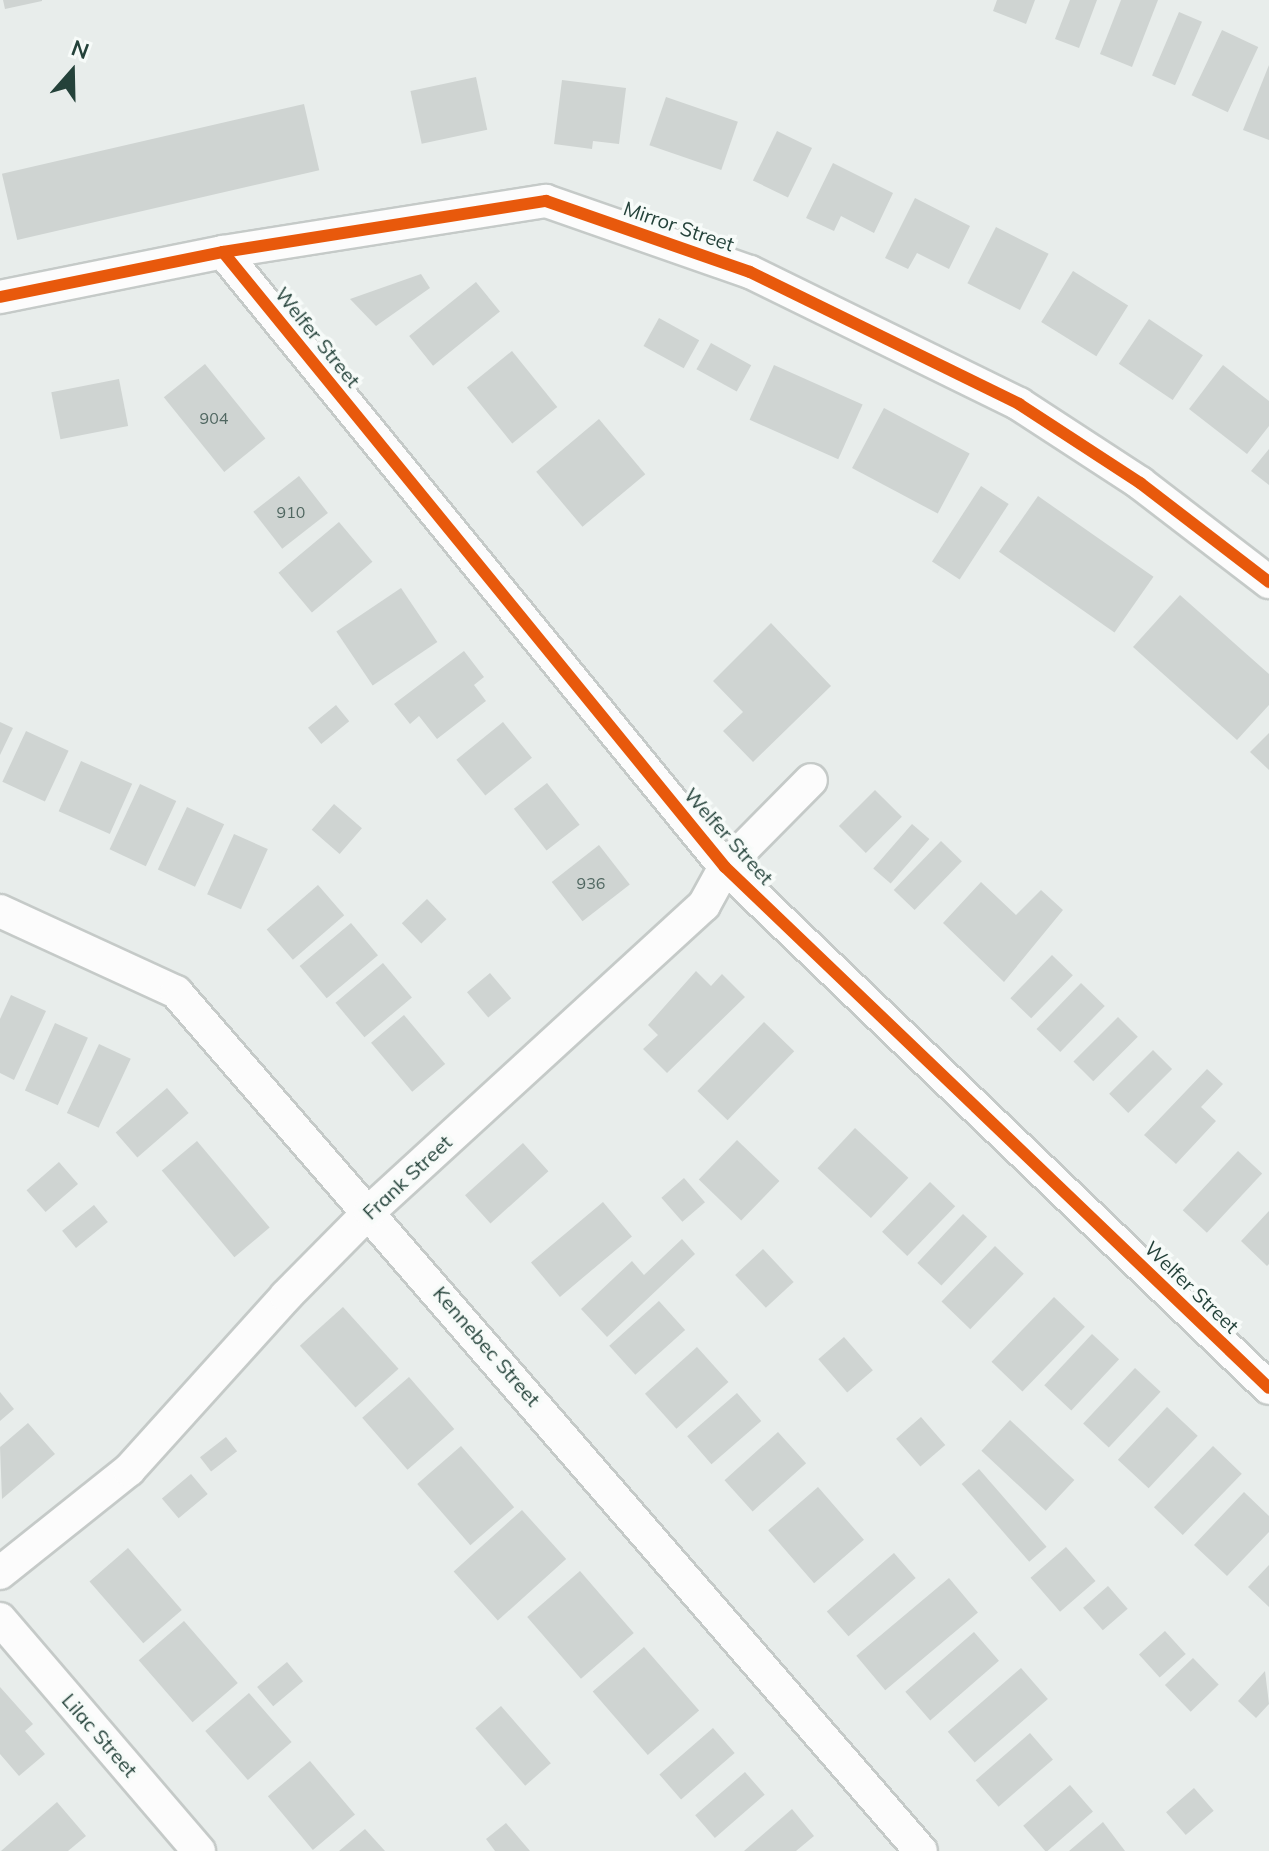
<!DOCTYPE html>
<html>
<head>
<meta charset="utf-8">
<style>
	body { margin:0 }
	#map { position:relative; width:1269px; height:1851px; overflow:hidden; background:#e8edeb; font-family:Mulish,sans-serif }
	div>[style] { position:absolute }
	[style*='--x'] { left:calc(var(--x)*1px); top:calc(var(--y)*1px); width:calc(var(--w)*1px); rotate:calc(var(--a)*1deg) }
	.building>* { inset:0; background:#cfd4d2; transform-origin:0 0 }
	.roads { filter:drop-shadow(2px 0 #c5cac8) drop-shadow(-2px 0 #c5cac8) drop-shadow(0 2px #c5cac8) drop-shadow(0 -2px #c5cac8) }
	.minor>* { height:32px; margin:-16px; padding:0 16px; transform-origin:16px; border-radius:16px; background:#fcfcfc }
	.cycleway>* { height:12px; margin:-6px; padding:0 6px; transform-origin:6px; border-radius:6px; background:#e8590c }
	span { translate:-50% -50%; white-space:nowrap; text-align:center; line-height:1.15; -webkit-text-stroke:7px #f7fbf9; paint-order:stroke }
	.number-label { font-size:16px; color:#506761 }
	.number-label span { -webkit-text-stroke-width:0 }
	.street-label { font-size:20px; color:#24423a }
	.north { position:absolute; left:32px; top:32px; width:80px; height:80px; -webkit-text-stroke:6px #f7fbf9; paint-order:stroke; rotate:20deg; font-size:22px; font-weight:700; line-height:32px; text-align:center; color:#24423a }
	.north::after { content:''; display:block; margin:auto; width:28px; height:36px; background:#24423a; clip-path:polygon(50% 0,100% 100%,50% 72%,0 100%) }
</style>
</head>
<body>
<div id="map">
	<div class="building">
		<i style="clip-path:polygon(3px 0,42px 0,42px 1px,5px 9px)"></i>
		<i style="clip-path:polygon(997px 0,1035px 0,1026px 24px,993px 11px)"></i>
		<i style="clip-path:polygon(1070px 0,1097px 0,1079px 48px,1055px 39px)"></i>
		<i style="clip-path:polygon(1121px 0,1158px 0,1132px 67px,1100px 54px)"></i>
		<i style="left:1179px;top:12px;width:25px;height:69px;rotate:23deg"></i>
		<i style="left:1222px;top:30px;width:40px;height:72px;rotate:25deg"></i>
		<i style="clip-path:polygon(1269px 65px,1269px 140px,1243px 130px)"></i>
		<i style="left:476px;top:77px;width:54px;height:67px;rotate:78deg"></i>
		<i style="clip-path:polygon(562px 80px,626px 88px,619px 144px,593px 141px,592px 149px,554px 144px)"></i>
		<i style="left:666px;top:97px;width:76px;height:51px;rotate:19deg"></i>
		<i style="left:304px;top:104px;width:68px;height:310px;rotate:77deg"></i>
		<i style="left:777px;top:131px;width:39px;height:55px;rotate:26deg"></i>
		<i style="clip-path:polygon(833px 163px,893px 193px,874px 233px,841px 216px,834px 231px,806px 218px)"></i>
		<i style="clip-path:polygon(915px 198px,970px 226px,949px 269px,917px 253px,908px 269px,885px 258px)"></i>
		<i style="left:996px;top:227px;width:59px;height:63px;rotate:27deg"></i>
		<i style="left:1073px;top:271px;width:65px;height:60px;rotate:32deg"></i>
		<i style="clip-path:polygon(421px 274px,430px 288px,376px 326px,350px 299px)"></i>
		<i style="left:476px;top:282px;width:38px;height:86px;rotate:51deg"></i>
		<i style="left:659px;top:318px;width:46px;height:32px;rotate:29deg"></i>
		<i style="left:1149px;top:319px;width:65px;height:54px;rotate:34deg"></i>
		<i style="left:711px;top:343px;width:46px;height:30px;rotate:29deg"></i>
		<i style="left:512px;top:351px;width:72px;height:58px;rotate:51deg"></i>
		<i style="left:205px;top:364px;width:96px;height:53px;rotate:51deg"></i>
		<i style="left:774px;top:365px;width:97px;height:60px;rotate:24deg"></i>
		<i style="clip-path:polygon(1223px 365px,1269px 401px,1269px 426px,1247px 454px,1189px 409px)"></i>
		<i style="left:119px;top:379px;width:48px;height:69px;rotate:79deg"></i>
		<i style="left:884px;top:408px;width:97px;height:68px;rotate:28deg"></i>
		<i style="left:599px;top:419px;width:72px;height:82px;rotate:50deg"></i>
		<i style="clip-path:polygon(1269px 449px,1269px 485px,1251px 471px)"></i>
		<i style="left:299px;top:476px;width:47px;height:58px;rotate:52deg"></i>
		<i style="left:981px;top:486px;width:33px;height:90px;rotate:33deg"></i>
		<i style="left:1038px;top:496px;width:141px;height:68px;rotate:35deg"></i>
		<i style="left:339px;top:522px;width:52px;height:79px;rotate:50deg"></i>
		<i style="left:401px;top:588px;width:65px;height:78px;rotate:56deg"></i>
		<i style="clip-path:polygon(1180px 595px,1269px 674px,1269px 705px,1237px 740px,1133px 647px)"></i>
		<i style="clip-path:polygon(771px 623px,831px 686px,753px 762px,723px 731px,743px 712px,713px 681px)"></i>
		<i style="clip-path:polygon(464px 651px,484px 677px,474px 685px,486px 701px,437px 739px,419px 716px,410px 724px,394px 704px)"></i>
		<i style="left:336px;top:705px;width:21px;height:36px;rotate:51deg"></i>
		<i style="clip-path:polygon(0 722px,13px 728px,0 755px)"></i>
		<i style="left:503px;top:722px;width:46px;height:60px;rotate:51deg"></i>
		<i style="left:26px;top:731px;width:47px;height:56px;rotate:25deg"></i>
		<i style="clip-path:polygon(1269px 733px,1269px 770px,1250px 752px)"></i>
		<i style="left:81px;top:761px;width:56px;height:55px;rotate:24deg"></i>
		<i style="left:547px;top:783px;width:53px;height:42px;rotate:52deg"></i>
		<i style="left:140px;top:784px;width:40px;height:72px;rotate:25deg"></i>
		<i style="left:875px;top:790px;width:38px;height:51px;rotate:45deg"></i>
		<i style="left:334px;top:804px;width:37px;height:34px;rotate:41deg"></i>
		<i style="left:187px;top:807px;width:41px;height:69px;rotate:25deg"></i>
		<i style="left:912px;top:824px;width:23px;height:59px;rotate:41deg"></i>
		<i style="left:234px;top:834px;width:37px;height:66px;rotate:24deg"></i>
		<i style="left:941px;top:841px;width:29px;height:68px;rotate:44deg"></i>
		<i style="left:599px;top:845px;width:50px;height:60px;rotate:52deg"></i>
		<i style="clip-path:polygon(981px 882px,1016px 915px,1041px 890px,1063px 910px,1004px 982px,943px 923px)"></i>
		<i style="left:318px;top:885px;width:40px;height:68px;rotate:49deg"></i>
		<i style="left:427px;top:899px;width:28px;height:35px;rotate:46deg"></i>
		<i style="left:351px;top:923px;width:42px;height:67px;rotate:50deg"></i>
		<i style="left:1052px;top:955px;width:29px;height:60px;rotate:44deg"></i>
		<i style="left:383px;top:963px;width:45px;height:62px;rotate:50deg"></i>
		<i style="clip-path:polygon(696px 971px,711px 986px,722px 974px,745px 997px,667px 1073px,643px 1049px,658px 1035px,648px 1025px)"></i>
		<i style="left:490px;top:973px;width:33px;height:30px;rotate:50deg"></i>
		<i style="left:1081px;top:983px;width:33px;height:64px;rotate:44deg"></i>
		<i style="clip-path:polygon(11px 995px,46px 1011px,14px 1080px,0 1073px,0 1019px)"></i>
		<i style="left:404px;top:1015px;width:64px;height:43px;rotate:50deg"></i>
		<i style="left:1118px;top:1017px;width:28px;height:63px;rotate:45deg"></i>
		<i style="left:764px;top:1022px;width:42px;height:96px;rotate:44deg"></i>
		<i style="left:55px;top:1023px;width:36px;height:74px;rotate:24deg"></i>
		<i style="left:99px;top:1044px;width:35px;height:76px;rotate:25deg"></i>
		<i style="left:1153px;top:1050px;width:27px;height:62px;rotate:45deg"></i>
		<i style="clip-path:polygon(1207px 1069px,1223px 1084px,1201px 1107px,1216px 1121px,1176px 1164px,1144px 1135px)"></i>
		<i style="left:167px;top:1088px;width:33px;height:68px;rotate:49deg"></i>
		<i style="left:855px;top:1128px;width:73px;height:55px;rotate:43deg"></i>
		<i style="left:737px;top:1140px;width:59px;height:55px;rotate:44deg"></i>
		<i style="left:197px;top:1141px;width:113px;height:46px;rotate:50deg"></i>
		<i style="left:523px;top:1143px;width:38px;height:78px;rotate:48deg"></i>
		<i style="left:1238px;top:1151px;width:33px;height:81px;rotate:43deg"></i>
		<i style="left:59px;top:1162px;width:29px;height:43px;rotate:49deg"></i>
		<i style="left:684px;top:1178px;width:32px;height:30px;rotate:49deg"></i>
		<i style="left:930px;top:1182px;width:35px;height:69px;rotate:44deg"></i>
		<i style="left:603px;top:1202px;width:45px;height:94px;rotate:50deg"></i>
		<i style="left:94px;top:1205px;width:22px;height:41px;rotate:51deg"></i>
		<i style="clip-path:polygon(1269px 1211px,1269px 1264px,1267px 1266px,1241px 1241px)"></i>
		<i style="left:963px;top:1214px;width:33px;height:67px;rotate:43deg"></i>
		<i style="clip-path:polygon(682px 1239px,695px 1254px,607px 1337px,581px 1309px,632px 1261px,644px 1275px)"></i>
		<i style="left:995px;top:1246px;width:40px;height:77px;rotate:44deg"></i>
		<i style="left:763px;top:1249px;width:45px;height:38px;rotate:47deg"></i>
		<i style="left:1054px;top:1297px;width:43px;height:90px;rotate:44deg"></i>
		<i style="left:659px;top:1301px;width:39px;height:67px;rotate:48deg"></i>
		<i style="left:343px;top:1307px;width:83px;height:58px;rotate:48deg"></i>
		<i style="left:1092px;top:1334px;width:37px;height:70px;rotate:43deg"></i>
		<i style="left:844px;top:1337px;width:44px;height:34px;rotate:49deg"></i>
		<i style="left:697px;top:1347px;width:47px;height:70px;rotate:48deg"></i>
		<i style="left:1135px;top:1368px;width:35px;height:76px;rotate:43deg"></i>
		<i style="left:409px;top:1377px;width:69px;height:62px;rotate:49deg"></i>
		<i style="clip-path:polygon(0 1392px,14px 1409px,0 1421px)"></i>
		<i style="left:737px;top:1393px;width:37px;height:66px;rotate:49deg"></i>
		<i style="left:1167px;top:1407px;width:42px;height:72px;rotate:43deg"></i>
		<i style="left:921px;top:1417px;width:37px;height:33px;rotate:49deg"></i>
		<i style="left:1010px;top:1420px;width:88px;height:42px;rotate:43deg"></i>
		<i style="clip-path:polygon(28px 1423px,55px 1454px,2px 1499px,0 1447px)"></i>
		<i style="left:778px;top:1432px;width:42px;height:72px;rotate:48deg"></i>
		<i style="left:226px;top:1437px;width:18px;height:33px;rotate:52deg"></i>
		<i style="left:461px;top:1446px;width:81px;height:58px;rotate:49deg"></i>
		<i style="left:1213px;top:1446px;width:40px;height:85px;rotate:44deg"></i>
		<i style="left:979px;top:1469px;width:103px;height:23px;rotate:49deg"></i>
		<i style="left:191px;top:1474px;width:26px;height:38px;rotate:50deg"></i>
		<i style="left:818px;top:1487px;width:70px;height:66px;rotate:49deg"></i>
		<i style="clip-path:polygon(1244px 1492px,1269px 1516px,1269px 1532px,1227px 1576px,1194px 1545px)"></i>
		<i style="left:522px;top:1510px;width:66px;height:92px;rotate:48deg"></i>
		<i style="left:1066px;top:1547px;width:45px;height:47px;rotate:49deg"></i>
		<i style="left:128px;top:1548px;width:82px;height:51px;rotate:49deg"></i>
		<i style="left:894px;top:1553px;width:33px;height:89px;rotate:49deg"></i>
		<i style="clip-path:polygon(1269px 1565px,1269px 1607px,1248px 1587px)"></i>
		<i style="left:580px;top:1571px;width:82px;height:70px;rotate:49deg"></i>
		<i style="left:949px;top:1578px;width:45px;height:121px;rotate:50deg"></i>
		<i style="left:1108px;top:1586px;width:30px;height:33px;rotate:49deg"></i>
		<i style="left:184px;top:1621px;width:82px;height:60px;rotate:49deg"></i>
		<i style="left:1165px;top:1631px;width:31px;height:35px;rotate:48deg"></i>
		<i style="left:974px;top:1632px;width:38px;height:91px;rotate:49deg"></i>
		<i style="left:644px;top:1647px;width:84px;height:68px;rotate:49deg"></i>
		<i style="left:1193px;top:1658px;width:37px;height:39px;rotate:46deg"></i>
		<i style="left:287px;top:1662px;width:25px;height:39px;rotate:50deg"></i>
		<i style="left:1021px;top:1668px;width:41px;height:97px;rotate:49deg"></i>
		<i style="clip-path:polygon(1265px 1671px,1269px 1704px,1256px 1718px,1238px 1701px)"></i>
		<i style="clip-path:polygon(0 1687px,33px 1724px,25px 1731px,45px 1754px,19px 1776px,0 1754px)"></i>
		<i style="left:249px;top:1693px;width:65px;height:58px;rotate:49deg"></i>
		<i style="left:501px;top:1706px;width:76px;height:34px;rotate:49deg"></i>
		<i style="left:713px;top:1728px;width:33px;height:71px;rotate:49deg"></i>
		<i style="left:1030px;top:1733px;width:35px;height:72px;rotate:49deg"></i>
		<i style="left:310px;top:1761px;width:70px;height:55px;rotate:50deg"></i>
		<i style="left:745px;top:1772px;width:30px;height:66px;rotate:49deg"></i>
		<i style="left:1070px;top:1785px;width:35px;height:62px;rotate:49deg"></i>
		<i style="left:1194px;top:1788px;width:30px;height:37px;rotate:49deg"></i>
		<i style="clip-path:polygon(57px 1802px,86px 1836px,68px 1851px,1px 1851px)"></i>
		<i style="clip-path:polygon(792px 1809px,814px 1836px,796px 1851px,744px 1851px)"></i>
		<i style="clip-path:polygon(1103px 1822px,1125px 1851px,1069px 1851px)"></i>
		<i style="clip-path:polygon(506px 1823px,530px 1851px,495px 1851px,486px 1839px)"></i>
		<i style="clip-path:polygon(365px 1829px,385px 1851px,339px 1851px)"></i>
	</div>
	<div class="roads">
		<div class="minor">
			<i style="--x:223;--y:252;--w:794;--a:50.78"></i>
			<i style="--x:725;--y:867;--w:753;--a:43.76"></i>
			<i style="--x:0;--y:297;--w:227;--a:-11.4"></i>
			<i style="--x:223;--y:252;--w:327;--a:-9"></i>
			<i style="--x:546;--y:201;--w:216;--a:19.2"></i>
			<i style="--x:750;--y:272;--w:300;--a:26.1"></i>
			<i style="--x:1019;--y:404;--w:145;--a:33.1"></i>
			<i style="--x:1140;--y:483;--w:163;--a:37.5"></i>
			<i style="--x:0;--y:911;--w:194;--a:24.7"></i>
			<i style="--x:176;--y:992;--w:1137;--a:49.07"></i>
			<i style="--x:0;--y:1573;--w:165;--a:-38.6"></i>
			<i style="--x:129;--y:1470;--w:234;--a:-47.9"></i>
			<i style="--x:286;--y:1296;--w:120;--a:-45.3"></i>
			<i style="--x:370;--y:1211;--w:453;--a:-42.5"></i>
			<i style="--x:704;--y:905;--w:43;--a:-61.1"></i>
			<i style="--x:725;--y:867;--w:122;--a:-45.3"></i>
			<i style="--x:0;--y:1619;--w:306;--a:49.4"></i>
		</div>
	</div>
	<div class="cycleway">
		<i style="--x:223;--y:252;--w:794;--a:50.78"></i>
		<i style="--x:725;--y:867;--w:753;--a:43.76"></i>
		<i style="--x:0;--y:297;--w:227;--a:-11.4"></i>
		<i style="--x:223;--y:252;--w:327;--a:-9"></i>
		<i style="--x:546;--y:201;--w:216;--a:19.2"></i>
		<i style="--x:750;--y:272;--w:300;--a:26.1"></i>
		<i style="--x:1019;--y:404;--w:145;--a:33.1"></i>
		<i style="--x:1140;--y:483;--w:163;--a:37.5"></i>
	</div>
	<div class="number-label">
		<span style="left:214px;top:418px">904</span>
		<span style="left:291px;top:512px">910</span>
		<span style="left:591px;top:883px">936</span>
	</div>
	<div class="street-label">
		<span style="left:679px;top:226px;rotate:19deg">Mirror Street</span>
		<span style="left:318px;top:337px;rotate:51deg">Welfer Street</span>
		<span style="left:729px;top:836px;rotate:48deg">Welfer Street</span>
		<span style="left:407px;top:1177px;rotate:-43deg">Frank Street</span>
		<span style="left:1192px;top:1287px;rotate:44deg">Welfer Street</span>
		<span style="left:487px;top:1346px;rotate:49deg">Kennebec Street</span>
		<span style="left:100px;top:1735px;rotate:49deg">Lilac Street</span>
	</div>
	<div class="north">N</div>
</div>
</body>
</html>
